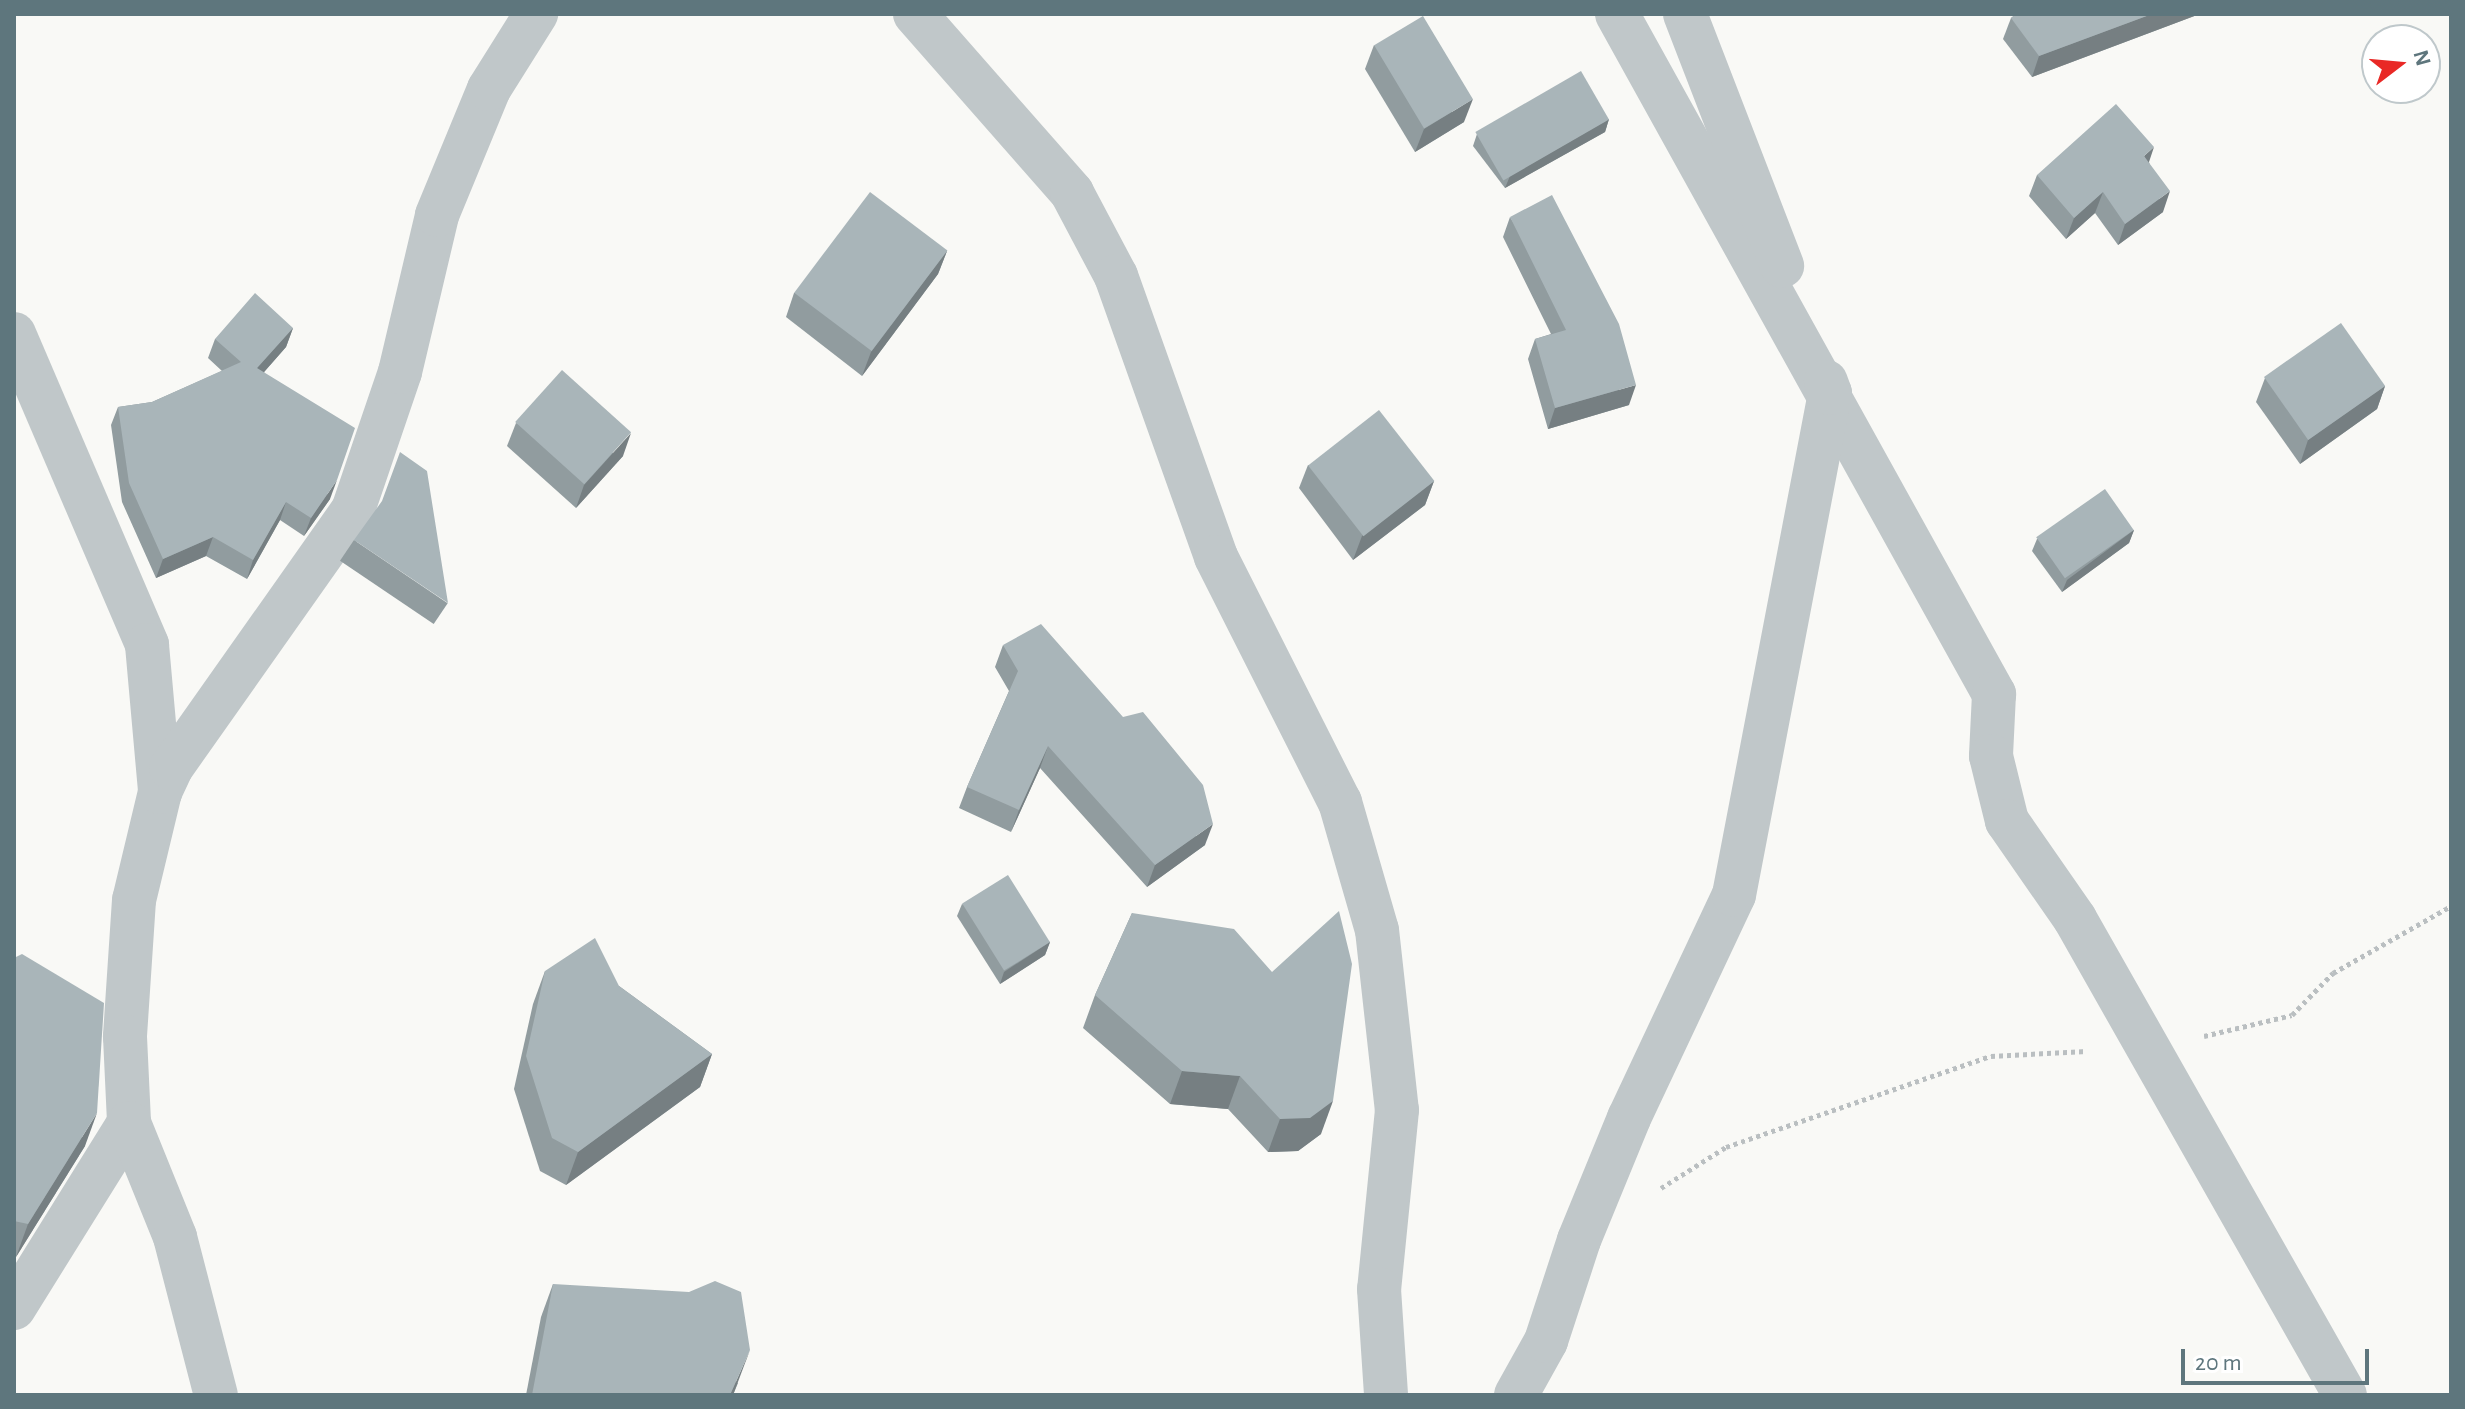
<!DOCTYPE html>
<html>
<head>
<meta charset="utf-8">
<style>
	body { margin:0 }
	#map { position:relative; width:2465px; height:1409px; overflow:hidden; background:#f9f9f6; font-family:"Alegreya Sans",sans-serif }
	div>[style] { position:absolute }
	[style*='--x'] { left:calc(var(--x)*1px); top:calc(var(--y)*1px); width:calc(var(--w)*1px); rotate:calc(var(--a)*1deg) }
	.path>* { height:5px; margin-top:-2.5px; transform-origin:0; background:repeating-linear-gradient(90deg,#babfc1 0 4px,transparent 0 8px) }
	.minor>* { height:44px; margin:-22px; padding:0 22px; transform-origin:22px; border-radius:22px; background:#c0c7c9 }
	.wall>* { inset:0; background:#919c9f; transform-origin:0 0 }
	.shaded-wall>* { inset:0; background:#767f82 }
	.building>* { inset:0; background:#a9b5b9; transform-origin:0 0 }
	span { translate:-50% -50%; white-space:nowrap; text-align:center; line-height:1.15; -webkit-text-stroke:8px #fff; paint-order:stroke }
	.frame { position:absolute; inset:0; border:16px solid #5e767d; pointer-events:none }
	.north { position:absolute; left:2361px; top:24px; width:80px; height:80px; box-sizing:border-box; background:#fff; border:2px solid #bfc8cb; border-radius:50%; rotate:74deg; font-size:22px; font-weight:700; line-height:32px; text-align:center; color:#5e767d }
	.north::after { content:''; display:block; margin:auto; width:28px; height:36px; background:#e92926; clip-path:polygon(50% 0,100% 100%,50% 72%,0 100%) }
	.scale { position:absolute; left:2181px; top:1349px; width:188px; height:36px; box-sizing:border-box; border:4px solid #5e767d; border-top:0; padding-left:10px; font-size:24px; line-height:28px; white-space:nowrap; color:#5e767d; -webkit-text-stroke:6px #fff; paint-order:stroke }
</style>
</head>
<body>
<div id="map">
	<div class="path">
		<i style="--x:2204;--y:1036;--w:90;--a:-13.4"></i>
		<i style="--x:2292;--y:1015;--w:59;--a:-45.7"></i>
		<i style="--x:2333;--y:973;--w:136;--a:-29.6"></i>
		<i style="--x:1661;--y:1188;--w:77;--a:-32.2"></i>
		<i style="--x:1726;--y:1147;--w:280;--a:-19"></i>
		<i style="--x:1991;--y:1056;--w:96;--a:-3"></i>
	</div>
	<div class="minor">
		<i style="--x:915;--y:14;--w:238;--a:48.7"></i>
		<i style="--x:1072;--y:193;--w:94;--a:62.1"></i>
		<i style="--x:1116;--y:276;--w:298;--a:70.4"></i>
		<i style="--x:1216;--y:557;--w:275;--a:63.2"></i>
		<i style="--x:1340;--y:802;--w:133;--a:73.9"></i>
		<i style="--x:1377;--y:930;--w:181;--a:83.7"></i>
		<i style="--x:1397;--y:1110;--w:180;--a:95.7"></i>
		<i style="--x:1379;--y:1289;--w:106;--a:86.2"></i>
		<i style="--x:1617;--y:14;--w:778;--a:61"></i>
		<i style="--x:1994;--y:694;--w:62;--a:92.8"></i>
		<i style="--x:1991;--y:756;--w:67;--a:76.2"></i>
		<i style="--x:2007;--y:821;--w:119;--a:55.2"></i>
		<i style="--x:2075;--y:919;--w:547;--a:60.44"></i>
		<i style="--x:1685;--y:14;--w:270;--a:68.9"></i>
		<i style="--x:14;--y:334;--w:338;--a:66.8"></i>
		<i style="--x:147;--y:645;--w:148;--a:84.9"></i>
		<i style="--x:160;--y:792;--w:111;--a:103.5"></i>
		<i style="--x:134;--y:900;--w:137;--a:93.8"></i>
		<i style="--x:125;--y:1037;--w:86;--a:87.3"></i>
		<i style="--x:129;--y:1123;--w:218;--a:121.9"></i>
		<i style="--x:160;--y:792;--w:26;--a:-65"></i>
		<i style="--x:171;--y:768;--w:316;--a:-54.8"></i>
		<i style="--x:353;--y:510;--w:146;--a:-71.2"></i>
		<i style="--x:400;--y:372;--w:161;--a:-76.7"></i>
		<i style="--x:437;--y:215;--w:136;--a:-67.6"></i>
		<i style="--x:489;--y:89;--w:89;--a:-57.9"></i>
		<i style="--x:129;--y:1123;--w:123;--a:68"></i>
		<i style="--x:175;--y:1237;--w:163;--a:75.5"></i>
		<i style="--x:1516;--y:1395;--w:62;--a:-60.9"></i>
		<i style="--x:1546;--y:1341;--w:106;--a:-71.9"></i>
		<i style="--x:1579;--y:1240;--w:132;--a:-67.7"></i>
		<i style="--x:1629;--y:1118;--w:246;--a:-64.8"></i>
		<i style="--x:1734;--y:895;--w:511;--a:-79.17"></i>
		<i style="--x:1830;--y:393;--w:12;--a:-110"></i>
	</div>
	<div class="wall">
		<i style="clip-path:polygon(2016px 14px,2198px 14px,2197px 15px,2032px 77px,2003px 39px,2011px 18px)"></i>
		<i style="clip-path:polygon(1374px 45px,1464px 122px,1415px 152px,1365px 69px)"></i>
		<i style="clip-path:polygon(1609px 119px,1605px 132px,1505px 188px,1473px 146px,1477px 134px)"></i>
		<i style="clip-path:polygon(2149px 162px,2163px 212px,2118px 245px,2095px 213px,2066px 239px,2029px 196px,2037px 175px)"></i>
		<i style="clip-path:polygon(1510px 217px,1629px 405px,1548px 429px,1528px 359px,1535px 339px,1551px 334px,1503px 237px)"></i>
		<i style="clip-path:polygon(947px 251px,938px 274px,862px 376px,786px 317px,794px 293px)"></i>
		<i style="clip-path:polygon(293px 328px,286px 347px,264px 372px,330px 499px,304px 536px,280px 520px,247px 579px,206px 556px,156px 578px,122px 502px,111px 425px,118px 407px,152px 402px,222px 371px,208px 358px,215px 339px)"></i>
		<i style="clip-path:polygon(2265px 378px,2385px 386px,2377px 409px,2300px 464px,2256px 402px)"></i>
		<i style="clip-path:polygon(516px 423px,623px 456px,576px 508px,507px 446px)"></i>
		<i style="clip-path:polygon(1308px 465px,1434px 481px,1425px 505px,1353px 560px,1299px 488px)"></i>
		<i style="clip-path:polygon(2134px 530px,2129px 543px,2062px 592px,2032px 551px,2037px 539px)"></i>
		<i style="left:354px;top:540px;width:113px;height:25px;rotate:34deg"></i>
		<i style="clip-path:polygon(1003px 645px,1205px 845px,1147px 887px,1040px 768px,1011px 832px,959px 808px,967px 787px,1009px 691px,995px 667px)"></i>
		<i style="clip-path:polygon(962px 904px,1050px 942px,1045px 955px,1000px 984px,957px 916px)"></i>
		<i style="clip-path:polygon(1132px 913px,1321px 1134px,1298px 1151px,1268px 1152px,1228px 1109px,1170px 1104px,1083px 1028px,1095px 995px)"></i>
		<i style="clip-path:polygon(14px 958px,85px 1146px,16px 1257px,14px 1256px)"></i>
		<i style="clip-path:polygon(545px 971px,619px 986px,712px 1054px,700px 1087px,566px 1185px,540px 1171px,514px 1089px,533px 1004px)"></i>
		<i style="clip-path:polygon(553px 1284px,738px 1383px,733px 1395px,526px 1395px,541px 1317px)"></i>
	</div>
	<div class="shaded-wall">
		<i style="clip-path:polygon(2152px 14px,2198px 14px,2197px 15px,2032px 77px,2039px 56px)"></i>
		<i style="clip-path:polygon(1473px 99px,1464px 122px,1415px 152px,1424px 129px)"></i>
		<i style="clip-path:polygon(1609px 119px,1605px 132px,1505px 188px,1510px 176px)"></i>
		<i style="clip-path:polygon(2154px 147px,2147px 168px,2144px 156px)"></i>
		<i style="clip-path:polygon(2170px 191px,2163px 212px,2118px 245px,2125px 224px)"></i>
		<i style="clip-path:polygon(2103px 192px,2095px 213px,2066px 239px,2074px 218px)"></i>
		<i style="clip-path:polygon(947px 251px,938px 274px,862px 376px,871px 352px)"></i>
		<i style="clip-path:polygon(293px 328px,286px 347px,251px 387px,257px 368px)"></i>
		<i style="clip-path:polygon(1636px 385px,1629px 405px,1548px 429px,1555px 408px)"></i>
		<i style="clip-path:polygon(2385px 386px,2377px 409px,2300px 464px,2308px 440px)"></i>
		<i style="clip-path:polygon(631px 433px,623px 456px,576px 508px,584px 485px)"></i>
		<i style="clip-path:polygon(337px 480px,330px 499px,304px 536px,311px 518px)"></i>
		<i style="clip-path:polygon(1434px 481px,1425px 505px,1353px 560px,1362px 536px)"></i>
		<i style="clip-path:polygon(286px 502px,280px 520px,247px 579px,253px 560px)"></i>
		<i style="clip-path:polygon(2134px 530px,2129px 543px,2062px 592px,2067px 580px)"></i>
		<i style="clip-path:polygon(213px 537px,206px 556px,156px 578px,163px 559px)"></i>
		<i style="clip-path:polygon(1048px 746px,1040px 768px,1011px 832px,1019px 810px)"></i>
		<i style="clip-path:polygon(1213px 824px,1205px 845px,1147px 887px,1155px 865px)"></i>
		<i style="clip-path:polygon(1050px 942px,1045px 955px,1000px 984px,1004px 972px)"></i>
		<i style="clip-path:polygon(712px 1054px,700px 1087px,566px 1185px,578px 1152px)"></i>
		<i style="clip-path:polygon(1182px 1071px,1240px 1076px,1228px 1109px,1170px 1104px)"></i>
		<i style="clip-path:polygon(1333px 1101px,1321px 1134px,1298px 1151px,1268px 1152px,1280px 1119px)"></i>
		<i style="clip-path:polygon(97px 1113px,85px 1146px,16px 1257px,28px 1224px)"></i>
		<i style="clip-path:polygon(750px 1350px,733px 1395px,730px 1395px)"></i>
	</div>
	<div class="building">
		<i style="clip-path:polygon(2016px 14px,2152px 14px,2039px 56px,2011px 18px)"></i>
		<i style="left:1423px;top:16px;width:97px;height:57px;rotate:59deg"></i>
		<i style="left:1581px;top:71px;width:56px;height:122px;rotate:60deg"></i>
		<i style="clip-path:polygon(2116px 104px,2154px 147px,2144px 156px,2170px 191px,2125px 224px,2103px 192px,2074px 218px,2037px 175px)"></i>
		<i style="left:870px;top:192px;width:97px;height:126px;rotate:37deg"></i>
		<i style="clip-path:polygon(1552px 195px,1619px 324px,1636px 385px,1555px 408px,1535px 339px,1566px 330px,1510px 217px)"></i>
		<i style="clip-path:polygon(255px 293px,293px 328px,257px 368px,355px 428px,337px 480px,311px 518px,286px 502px,253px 560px,213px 537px,163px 559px,129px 483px,118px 407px,152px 402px,241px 362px,215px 339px)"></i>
		<i style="left:2341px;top:323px;width:77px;height:94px;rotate:55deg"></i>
		<i style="left:562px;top:370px;width:93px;height:70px;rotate:42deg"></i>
		<i style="left:1379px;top:410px;width:90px;height:90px;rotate:52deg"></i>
		<i style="clip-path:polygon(400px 452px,427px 471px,448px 603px,354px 540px,382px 501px)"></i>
		<i style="left:2105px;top:489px;width:50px;height:84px;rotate:55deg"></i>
		<i style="clip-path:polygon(1041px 624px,1123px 717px,1143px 712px,1203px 785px,1213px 824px,1155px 865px,1048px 746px,1019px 810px,967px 787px,1018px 671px,1003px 645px)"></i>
		<i style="left:1008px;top:875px;width:79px;height:54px;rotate:58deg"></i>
		<i style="clip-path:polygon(1339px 911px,1352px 964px,1333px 1101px,1310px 1118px,1280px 1119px,1240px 1076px,1182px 1071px,1095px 995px,1132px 913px,1234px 929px,1272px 972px)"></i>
		<i style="clip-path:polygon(595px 938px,619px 986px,712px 1054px,578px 1152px,552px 1138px,526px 1056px,545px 971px)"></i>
		<i style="clip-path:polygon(22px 954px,104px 1003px,97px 1113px,28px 1224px,14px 1221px,14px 958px)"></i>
		<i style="clip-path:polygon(715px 1281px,741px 1292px,750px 1350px,730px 1395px,532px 1395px,553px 1284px,689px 1292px)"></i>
	</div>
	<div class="frame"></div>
	<div class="north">N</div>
	<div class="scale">20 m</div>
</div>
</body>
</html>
